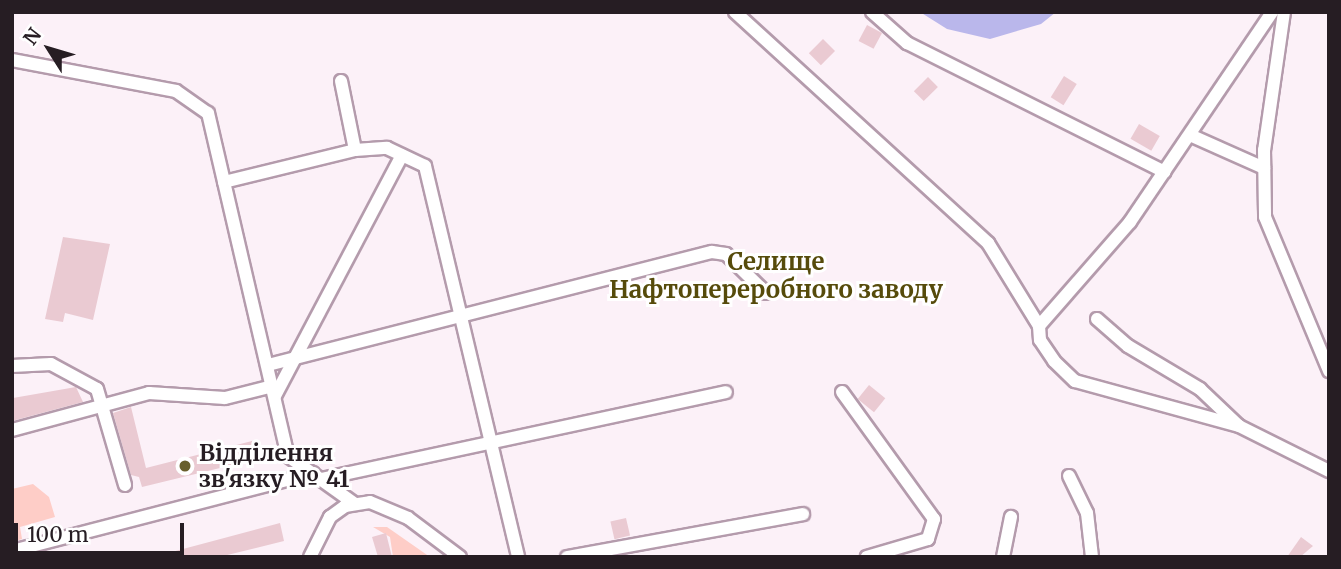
<!DOCTYPE html>
<html>
<head>
<meta charset="utf-8">
<style>
	body { margin:0 }
	#map { position:relative; width:1341px; height:569px; overflow:hidden; background:#fcf1f8; font-family:Merriweather,serif }
	div>[style] { position:absolute }
	[style*='--x'] { left:calc(var(--x)*1px); top:calc(var(--y)*1px); width:calc(var(--w)*1px); rotate:calc(var(--a)*1deg) }
	.green>* { inset:0; background:#fecdc7 }
	.water>* { inset:0; background:#bab7eb }
	.building>* { inset:0; background:#eacad2; transform-origin:0 0 }
	.roads { filter:drop-shadow(2px 0 #b49bac) drop-shadow(-2px 0 #b49bac) drop-shadow(0 2px #b49bac) drop-shadow(0 -2px #b49bac) }
	.minor>* { height:12px; margin:-6px; padding:0 6px; transform-origin:6px; border-radius:6px; background:#fff }
	.dots>* { width:19px; height:19px; translate:-50% -50%; box-sizing:border-box; border:4px solid #fff; border-radius:50% }
	span { translate:-50% -50%; white-space:nowrap; text-align:center; line-height:1.15; -webkit-text-stroke:6px #fff; paint-order:stroke }
	.poi-label { font-size:23px; color:#261d23; font-weight:700 }
	.left { translate:0 -50%; text-align:left }
	.neighbourhood-label { font-size:24px; color:#564b0b; font-weight:700 }
	.frame { position:absolute; inset:0; border:14px solid #261d23; pointer-events:none }
	.north { position:absolute; left:14px; top:14px; width:70px; height:70px; -webkit-text-stroke:5px #fff; paint-order:stroke; rotate:307deg; font-size:19px; font-weight:700; line-height:28px; text-align:center; color:#261d23 }
	.north::after { content:''; display:block; margin:auto; width:24px; height:32px; background:#261d23; clip-path:polygon(50% 0,100% 100%,50% 72%,0 100%) }
	.scale { position:absolute; left:14px; top:523px; width:170px; height:32px; box-sizing:border-box; border:4px solid #261d23; border-top:0; padding-left:9px; font-size:21px; line-height:24px; white-space:nowrap; color:#261d23; -webkit-text-stroke:5px #fff; paint-order:stroke }
</style>
</head>
<body>
<div id="map">
	<div class="green">
		<i style="clip-path:polygon(33px 484px,49px 497px,55px 517px,20px 527px,22px 539px,12px 542px,12px 489px)"></i>
		<i style="clip-path:polygon(373px 527px,387px 527px,430px 557px,393px 557px,390px 537px)"></i>
	</div>
	<div class="water">
		<i style="clip-path:polygon(920px 12px,1056px 12px,1041px 24px,990px 39px,947px 29px)"></i>
	</div>
	<div class="building">
		<i style="left:867px;top:25px;width:17px;height:18px;rotate:28deg"></i>
		<i style="left:823px;top:39px;width:17px;height:20px;rotate:45deg"></i>
		<i style="left:1064px;top:76px;width:15px;height:25px;rotate:32deg"></i>
		<i style="left:928px;top:77px;width:14px;height:20px;rotate:45deg"></i>
		<i style="left:1139px;top:124px;width:24px;height:17px;rotate:30deg"></i>
		<i style="clip-path:polygon(63px 237px,110px 244px,93px 320px,65px 313px,63px 322px,45px 319px)"></i>
		<i style="left:869px;top:385px;width:21px;height:18px;rotate:39deg"></i>
		<i style="clip-path:polygon(76px 387px,83px 402px,12px 421px,13px 398px)"></i>
		<i style="clip-path:polygon(131px 407px,146px 468px,252px 441px,257px 459px,142px 487px,139px 477px,131px 475px,113px 413px)"></i>
		<i style="left:626px;top:518px;width:18px;height:16px;rotate:77deg"></i>
		<i style="clip-path:polygon(280px 523px,284px 541px,219px 557px,153px 557px)"></i>
		<i style="clip-path:polygon(386px 533px,392px 557px,378px 557px,372px 537px)"></i>
		<i style="clip-path:polygon(1301px 537px,1313px 546px,1300px 557px,1287px 557px)"></i>
	</div>
	<div class="roads">
		<div class="minor">
			<i style="--x:735;--y:12;--w:343;--a:42.4"></i>
			<i style="--x:988;--y:243;--w:97;--a:58.4"></i>
			<i style="--x:1039;--y:326;--w:14;--a:86"></i>
			<i style="--x:1040;--y:340;--w:25;--a:56"></i>
			<i style="--x:1054;--y:361;--w:29;--a:44"></i>
			<i style="--x:1075;--y:381;--w:170;--a:15.3"></i>
			<i style="--x:1239;--y:426;--w:101;--a:26.6"></i>
			<i style="--x:872;--y:12;--w:47;--a:41.5"></i>
			<i style="--x:907;--y:43;--w:288;--a:26.6"></i>
			<i style="--x:1284;--y:12;--w:139;--a:98.2"></i>
			<i style="--x:1264;--y:150;--w:67;--a:89.1"></i>
			<i style="--x:1265;--y:217;--w:167;--a:67.4"></i>
			<i style="--x:12;--y:60;--w:167;--a:10.7"></i>
			<i style="--x:176;--y:91;--w:39;--a:35"></i>
			<i style="--x:208;--y:113;--w:352;--a:76.9"></i>
			<i style="--x:288;--y:456;--w:81;--a:35.5"></i>
			<i style="--x:341;--y:81;--w:70;--a:78.5"></i>
			<i style="--x:1192;--y:136;--w:79;--a:24"></i>
			<i style="--x:224;--y:182;--w:135;--a:-13.7"></i>
			<i style="--x:355;--y:150;--w:32;--a:-4"></i>
			<i style="--x:387;--y:148;--w:42;--a:25.3"></i>
			<i style="--x:425;--y:166;--w:402;--a:76.6"></i>
			<i style="--x:1097;--y:319;--w:41;--a:41.1"></i>
			<i style="--x:1128;--y:346;--w:84;--a:30.8"></i>
			<i style="--x:1200;--y:389;--w:52;--a:43.5"></i>
			<i style="--x:1039;--y:326;--w:138;--a:-48.8"></i>
			<i style="--x:1130;--y:222;--w:254;--a:-55.9"></i>
			<i style="--x:268;--y:365;--w:458;--a:-14.3"></i>
			<i style="--x:712;--y:252;--w:14;--a:8"></i>
			<i style="--x:726;--y:254;--w:56;--a:44.3"></i>
			<i style="--x:12;--y:366;--w:39;--a:-3"></i>
			<i style="--x:51;--y:364;--w:52;--a:28.5"></i>
			<i style="--x:97;--y:389;--w:100;--a:73.7"></i>
			<i style="--x:842;--y:392;--w:157;--a:54.1"></i>
			<i style="--x:934;--y:519;--w:21;--a:107"></i>
			<i style="--x:928;--y:539;--w:64;--a:163.6"></i>
			<i style="--x:275;--y:396;--w:272;--a:-62.2"></i>
			<i style="--x:12;--y:430;--w:142;--a:-15.1"></i>
			<i style="--x:149;--y:393;--w:76;--a:3.8"></i>
			<i style="--x:225;--y:398;--w:49;--a:-14"></i>
			<i style="--x:1069;--y:476;--w:41;--a:64.1"></i>
			<i style="--x:1087;--y:513;--w:44;--a:83.5"></i>
			<i style="--x:321;--y:479;--w:414;--a:-12.1"></i>
			<i style="--x:12;--y:551;--w:311;--a:-14.5"></i>
			<i style="--x:310;--y:557;--w:45;--a:-63.4"></i>
			<i style="--x:330;--y:517;--w:19;--a:-36"></i>
			<i style="--x:345;--y:506;--w:25;--a:-9"></i>
			<i style="--x:370;--y:502;--w:41;--a:22.8"></i>
			<i style="--x:408;--y:518;--w:65;--a:36.9"></i>
			<i style="--x:567;--y:557;--w:240;--a:-10.3"></i>
			<i style="--x:1003;--y:557;--w:41;--a:-78.7"></i>
		</div>
	</div>
	<div class="dots">
		<i style="left:185px;top:466px;background:#685f2c"></i>
	</div>
	<div class="poi-label">
		<span class="left" style="left:199px;top:466px">Відділення<br>зв'язку № 41</span>
	</div>
	<div class="neighbourhood-label">
		<span style="left:776px;top:276px">Селище<br>Нафтопереробного заводу</span>
	</div>
	<div class="frame"></div>
	<div class="north">N</div>
	<div class="scale">100 m</div>
</div>
</body>
</html>
